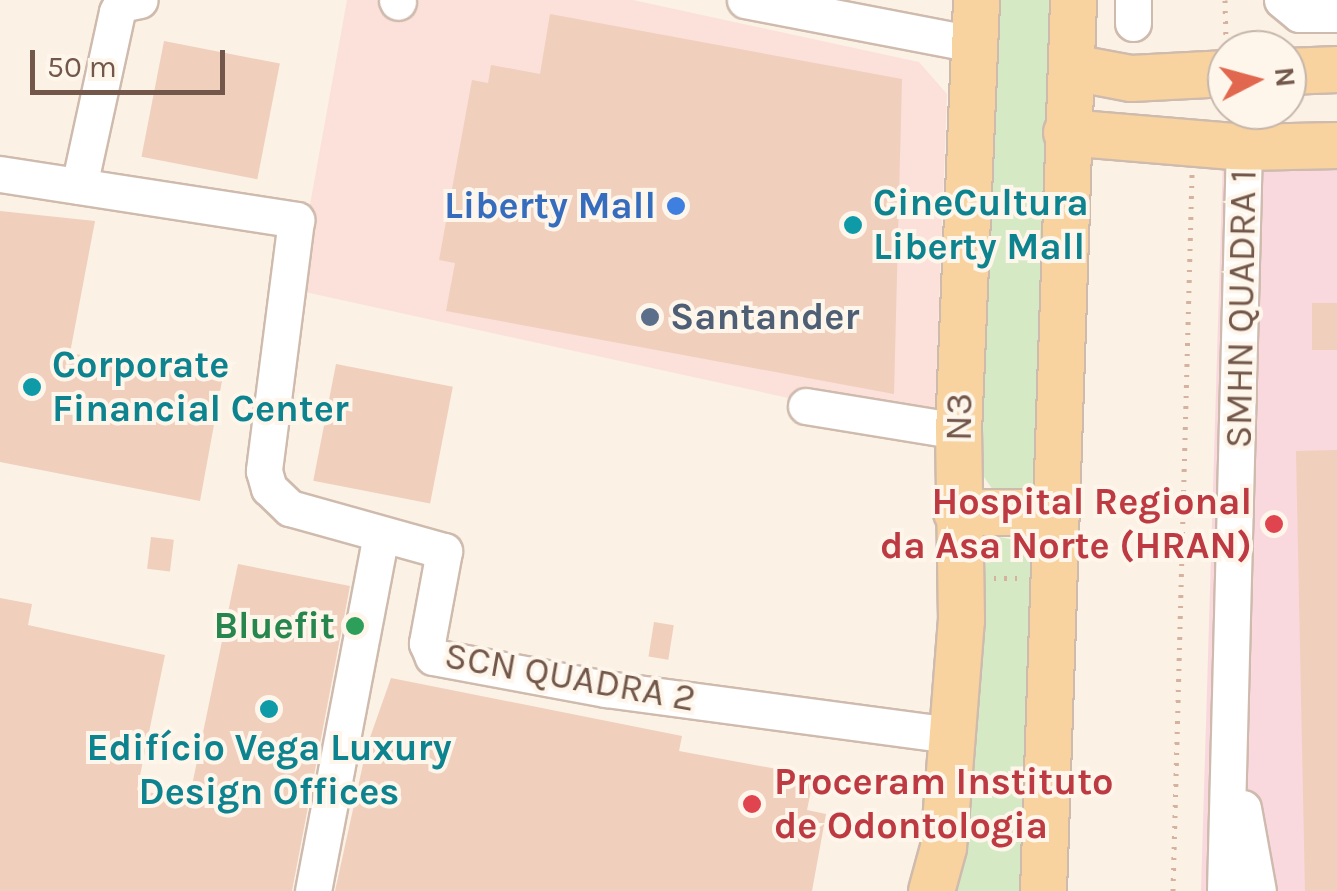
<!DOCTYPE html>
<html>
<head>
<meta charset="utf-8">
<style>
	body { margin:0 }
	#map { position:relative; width:1337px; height:891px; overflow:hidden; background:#fbf1e5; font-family:Karla,sans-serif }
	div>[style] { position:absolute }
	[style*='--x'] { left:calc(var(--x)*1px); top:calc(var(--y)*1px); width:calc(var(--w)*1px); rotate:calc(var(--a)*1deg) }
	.commercial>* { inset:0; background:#fbe1d9 }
	.medical>* { inset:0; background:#f9d8de }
	.green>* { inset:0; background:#d4e9c4 }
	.building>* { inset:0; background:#f0cfbd; transform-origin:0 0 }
	.path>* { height:5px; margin-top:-2.5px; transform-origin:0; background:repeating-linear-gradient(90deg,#d5b2a0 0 2.5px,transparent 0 10.5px) }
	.roads { filter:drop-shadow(2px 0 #cfbbae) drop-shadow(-2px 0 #cfbbae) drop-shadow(0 2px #cfbbae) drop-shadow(0 -2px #cfbbae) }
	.minor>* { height:35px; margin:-17.5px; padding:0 17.5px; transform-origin:17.5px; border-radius:17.5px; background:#fff }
	.major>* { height:45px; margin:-22.5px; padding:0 22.5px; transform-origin:22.5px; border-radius:22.5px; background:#f8d39f }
	.dots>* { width:28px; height:28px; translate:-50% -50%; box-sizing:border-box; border:5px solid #fef6eb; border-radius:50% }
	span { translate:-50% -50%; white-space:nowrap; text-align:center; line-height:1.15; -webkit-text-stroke:8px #fef6eb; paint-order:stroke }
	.culture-label { font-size:38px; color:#0d838f; font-weight:700 }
	.left { translate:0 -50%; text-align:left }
	.shop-label { font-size:38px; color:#366cbe; font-weight:700 }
	.right { translate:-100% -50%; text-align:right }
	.street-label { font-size:38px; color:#73574b }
	.service-label { font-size:38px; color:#4e5e75; font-weight:700 }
	.health-label { font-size:38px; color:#be3a42; font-weight:700 }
	.leisure-label { font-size:38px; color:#27864d; font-weight:700 }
	.north { position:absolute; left:1207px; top:30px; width:100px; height:100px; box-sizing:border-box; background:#fef6eb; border:2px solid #c6b6ab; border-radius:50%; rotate:84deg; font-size:28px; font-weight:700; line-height:40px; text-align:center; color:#73574b }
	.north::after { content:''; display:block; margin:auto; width:35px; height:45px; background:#e1684e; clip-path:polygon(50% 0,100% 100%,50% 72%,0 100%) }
	.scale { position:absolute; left:30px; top:50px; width:195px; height:45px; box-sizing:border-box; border:5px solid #73574b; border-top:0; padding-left:12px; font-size:30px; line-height:35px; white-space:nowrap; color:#73574b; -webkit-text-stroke:8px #fef6eb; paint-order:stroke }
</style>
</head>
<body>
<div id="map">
	<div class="commercial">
		<i style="clip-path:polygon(347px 0,633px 0,919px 62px,947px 94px,935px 412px,889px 420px,305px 292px,298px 271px)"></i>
	</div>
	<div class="medical">
		<i style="clip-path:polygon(1337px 154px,1337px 891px,1201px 891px,1223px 157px)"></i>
	</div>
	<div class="green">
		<i style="clip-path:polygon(994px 0,1054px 0,1036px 481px,1020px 494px,993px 490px,980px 471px)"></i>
		<i style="clip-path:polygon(978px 533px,1010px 539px,1039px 534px,1030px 891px,946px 891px,971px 798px)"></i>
	</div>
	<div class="building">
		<i style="clip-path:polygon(550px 14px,902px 79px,894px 394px,446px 311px,455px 263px,439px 260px,472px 80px,488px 83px,491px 65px,540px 74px)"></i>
		<i style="left:164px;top:41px;width:118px;height:118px;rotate:11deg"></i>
		<i style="clip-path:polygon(0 211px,95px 221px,70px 353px,222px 381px,200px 501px,0 462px)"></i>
		<i style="left:1337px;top:303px;width:47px;height:25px;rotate:90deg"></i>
		<i style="left:336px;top:364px;width:119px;height:119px;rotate:11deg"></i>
		<i style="clip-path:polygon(1337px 450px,1337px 891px,1305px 891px,1296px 451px)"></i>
		<i style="left:151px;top:537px;width:23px;height:32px;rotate:7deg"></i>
		<i style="clip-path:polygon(238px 564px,350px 586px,292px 891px,0 891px,0 598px,32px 604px,28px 625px,165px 655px,137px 790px,189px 800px)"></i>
		<i style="left:654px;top:622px;width:20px;height:35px;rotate:9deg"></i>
		<i style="clip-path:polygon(391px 678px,682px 736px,679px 751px,814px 776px,807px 810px,826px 814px,812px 891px,335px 891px,367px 746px)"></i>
	</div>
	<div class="path">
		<i style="--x:1225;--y:0;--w:42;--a:88.6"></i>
		<i style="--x:994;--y:578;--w:23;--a:0"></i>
		<i style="--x:1173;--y:891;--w:717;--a:-88.48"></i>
	</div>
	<div class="roads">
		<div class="minor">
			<i style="--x:397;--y:0;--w:2;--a:63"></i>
			<i style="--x:745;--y:0;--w:233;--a:10.9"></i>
			<i style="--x:1282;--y:0;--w:22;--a:39"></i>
			<i style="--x:1299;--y:14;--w:38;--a:0"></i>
			<i style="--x:1133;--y:23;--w:23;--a:-90"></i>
			<i style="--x:0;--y:174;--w:300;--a:8.8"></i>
			<i style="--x:296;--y:220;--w:253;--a:97.3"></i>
			<i style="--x:264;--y:471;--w:18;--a:74"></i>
			<i style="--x:269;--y:488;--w:29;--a:44"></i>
			<i style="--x:290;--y:508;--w:160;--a:15.6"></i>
			<i style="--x:444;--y:551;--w:94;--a:100.5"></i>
			<i style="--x:427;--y:643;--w:15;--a:67"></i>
			<i style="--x:433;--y:657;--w:176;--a:10.5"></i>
			<i style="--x:606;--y:689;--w:350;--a:7.6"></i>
			<i style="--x:79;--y:186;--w:178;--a:-77.7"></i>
			<i style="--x:117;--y:12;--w:9;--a:-63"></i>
			<i style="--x:121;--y:4;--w:19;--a:-12"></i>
			<i style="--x:806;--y:406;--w:154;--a:9.3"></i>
			<i style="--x:1243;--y:808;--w:84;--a:79.8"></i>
			<i style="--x:313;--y:891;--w:363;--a:-79.2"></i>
			<i style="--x:1225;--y:891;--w:744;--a:-88.54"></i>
		</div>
		<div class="major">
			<i style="--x:1072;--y:67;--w:60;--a:10.6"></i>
			<i style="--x:1131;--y:78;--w:96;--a:-3"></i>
			<i style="--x:1287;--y:71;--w:50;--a:-2.3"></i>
			<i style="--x:1066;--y:132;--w:179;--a:4.8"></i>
			<i style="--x:1244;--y:147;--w:93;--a:-1.2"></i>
			<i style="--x:956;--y:512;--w:96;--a:0"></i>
			<i style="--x:931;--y:891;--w:46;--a:-74.7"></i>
			<i style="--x:943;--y:847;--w:228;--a:-85.5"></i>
			<i style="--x:961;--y:620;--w:189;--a:-90.9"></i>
			<i style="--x:958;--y:431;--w:431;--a:-87.6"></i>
			<i style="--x:1043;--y:891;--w:892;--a:-88.07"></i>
		</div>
	</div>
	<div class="dots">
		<i style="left:676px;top:206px;background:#3f7fe0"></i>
		<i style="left:853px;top:225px;background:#0f9aa8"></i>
		<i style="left:650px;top:317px;background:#5c6f8a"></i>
		<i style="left:32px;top:387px;background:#0f9aa8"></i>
		<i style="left:1274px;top:524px;background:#e0444e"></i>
		<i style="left:355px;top:626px;background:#2e9e5b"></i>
		<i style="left:269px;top:709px;background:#0f9aa8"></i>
		<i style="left:752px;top:804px;background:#e0444e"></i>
	</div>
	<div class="culture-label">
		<span class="left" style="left:873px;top:225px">CineCultura<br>Liberty Mall</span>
		<span class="left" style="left:52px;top:387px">Corporate<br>Financial Center</span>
		<span style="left:269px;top:770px">Edifício Vega Luxury<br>Design Offices</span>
	</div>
	<div class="shop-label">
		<span class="right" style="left:656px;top:206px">Liberty Mall</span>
	</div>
	<div class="street-label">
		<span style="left:1241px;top:309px;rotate:-89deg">SMHN QUADRA 1</span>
		<span style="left:959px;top:417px;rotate:-89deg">N3</span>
		<span style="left:570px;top:677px;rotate:10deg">SCN QUADRA 2</span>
	</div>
	<div class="service-label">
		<span class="left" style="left:670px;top:317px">Santander</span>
	</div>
	<div class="health-label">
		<span class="right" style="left:1252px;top:524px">Hospital Regional<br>da Asa Norte (HRAN)</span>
		<span class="left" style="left:774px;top:804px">Proceram Instituto<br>de Odontologia</span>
	</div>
	<div class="leisure-label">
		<span class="right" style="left:335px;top:626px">Bluefit</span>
	</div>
	<div class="north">N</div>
	<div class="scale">50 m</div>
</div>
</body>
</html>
